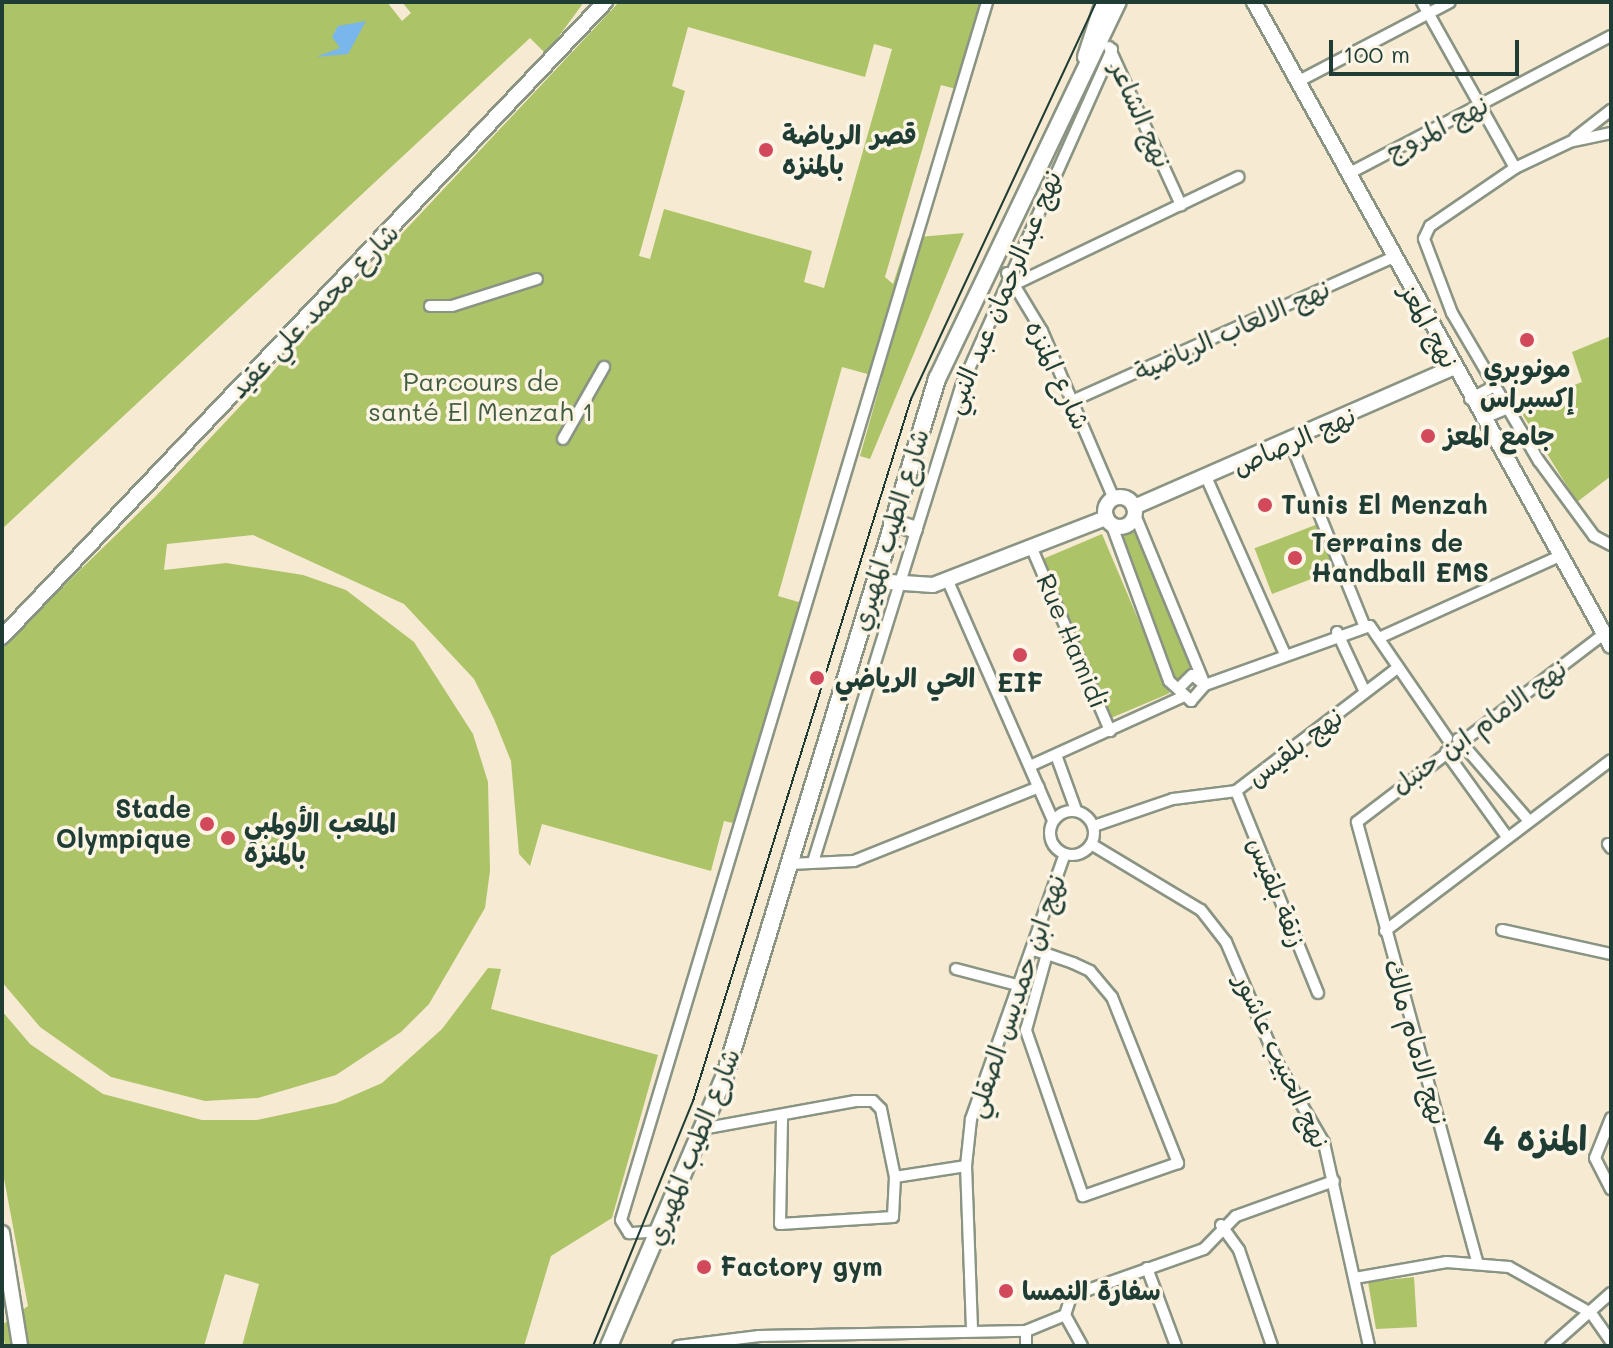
<!DOCTYPE html>
<html>
<head>
<meta charset="utf-8">
<style>
	body { margin:0 }
	#map { position:relative; width:1613px; height:1348px; overflow:hidden; background:#f6ead2; font-family:Mali,"Playpen Sans Arabic",sans-serif }
	div>[style] { position:absolute }
	[style*='--x'] { left:calc(var(--x)*1px); top:calc(var(--y)*1px); width:calc(var(--w)*1px); rotate:calc(var(--a)*1deg) }
	.green>* { inset:0; background:#adc368; transform-origin:0 0 }
	.water>* { inset:0; background:#78b6eb }
	.roads { filter:drop-shadow(2px 0 #8a9483) drop-shadow(-2px 0 #8a9483) drop-shadow(0 2px #8a9483) drop-shadow(0 -2px #8a9483) }
	.street>* { height:10px; margin:-5px; padding:0 5px; transform-origin:5px; border-radius:5px; background:#fff }
	.street>.ring { margin:-5px; padding:0; box-sizing:content-box; background:none; border:10px solid #fff; border-radius:50% }
	.secondary>* { height:14px; margin:-7px; padding:0 7px; transform-origin:7px; border-radius:7px; background:#fff }
	.secondary>.ring { margin:-7px; padding:0; box-sizing:content-box; background:none; border:14px solid #fff; border-radius:50% }
	.primary>* { height:16px; margin:-8px; padding:0 8px; transform-origin:8px; border-radius:8px; background:#fff }
	.tram>* { height:2px; margin:-1px; padding:0 1px; transform-origin:1px; border-radius:1px; background:#1f3d34 }
	.dots>* { width:22px; height:22px; translate:-50% -50%; box-sizing:border-box; border:4px solid #fcf5e5; border-radius:50% }
	span { translate:-50% -50%; white-space:nowrap; text-align:center; line-height:1.15; -webkit-text-stroke:7px #fcf5e5; paint-order:stroke }
	.street-label { font-size:26px; color:#1f3d34 }
	.poi-label { font-size:26px; color:#1f3d34; font-weight:700 }
	.left { translate:0 -50%; text-align:left }
	.right { translate:-100% -50%; text-align:right }
	.park-label { font-size:26px; color:#425e41 }
	.district-label { font-size:34px; color:#1f3d34; font-weight:700 }
	.frame { position:absolute; inset:0; border:4px solid #1f3d34; pointer-events:none }
	.scale { position:absolute; left:1329px; top:40px; width:190px; height:36px; box-sizing:border-box; border:4px solid #1f3d34; border-top:0; padding-left:10px; font-size:24px; line-height:28px; white-space:nowrap; color:#1f3d34; -webkit-text-stroke:6px #fcf5e5; paint-order:stroke }
</style>
</head>
<body>
<div id="map">
	<div class="green">
		<i style="clip-path:polygon(2px 2px,387px 2px,402px 21px,411px 13px,402px 2px,584px 2px,546px 54px,530px 38px,2px 529px)"></i>
		<i style="clip-path:polygon(evenodd,619px 2px,991px 2px,967px 92px,941px 85px,885px 277px,893px 284px,908px 238px,964px 233px,870px 459px,860px 456px,882px 378px,842px 367px,778px 596px,802px 603px,737px 824px,724px 821px,711px 871px,542px 824px,530px 866px,519px 854px,511px 761px,494px 719px,474px 679px,404px 604px,253px 535px,167px 544px,164px 570px,226px 563px,303px 575px,346px 590px,414px 642px,473px 734px,488px 782px,490px 871px,485px 908px,429px 1004px,401px 1032px,336px 1075px,258px 1098px,205px 1101px,111px 1077px,40px 1027px,2px 982px,2px 646px,155px 497px,619px 2px,688px 27px,865px 77px,874px 44px,892px 49px,824px 288px,804px 282px,812px 251px,664px 209px,650px 259px,639px 256px,685px 91px,672px 86px,688px 27px)"></i>
		<i style="clip-path:polygon(1611px 336px,1611px 476px,1577px 502px,1518px 407px,1582px 382px,1572px 352px)"></i>
		<i style="left:1318px;top:524px;width:49px;height:68px;rotate:69deg"></i>
		<i style="left:1140px;top:529px;width:157px;height:28px;rotate:68deg"></i>
		<i style="left:1102px;top:534px;width:173px;height:63px;rotate:67deg"></i>
		<i style="clip-path:polygon(488px 968px,501px 969px,491px 1009px,658px 1055px,612px 1218px,551px 1256px,524px 1346px,242px 1346px,259px 1284px,225px 1274px,204px 1346px,5px 1346px,2px 1325px,28px 1306px,2px 1168px,2px 1011px,30px 1044px,103px 1094px,202px 1120px,257px 1120px,336px 1103px,382px 1083px,442px 1029px)"></i>
		<i style="clip-path:polygon(1414px 1277px,1417px 1327px,1376px 1329px,1368px 1282px)"></i>
	</div>
	<div class="water">
		<i style="clip-path:polygon(366px 21px,348px 54px,316px 57px,340px 48px,332px 37px,338px 26px)"></i>
	</div>
	<div class="roads">
		<div class="street">
			<i style="--x:1422;--y:2;--w:190;--a:60.7"></i>
			<i style="--x:1109;--y:47;--w:174;--a:65.5"></i>
			<i style="--x:1299;--y:81;--w:170;--a:-27.6"></i>
			<i style="--x:1611;--y:133;--w:40;--a:168"></i>
			<i style="--x:1572;--y:141;--w:63;--a:154.7"></i>
			<i style="--x:1515;--y:168;--w:103;--a:145.7"></i>
			<i style="--x:1430;--y:226;--w:14;--a:115"></i>
			<i style="--x:1424;--y:239;--w:79;--a:69.3"></i>
			<i style="--x:1452;--y:313;--w:172;--a:59.6"></i>
			<i style="--x:1539;--y:461;--w:93;--a:53.7"></i>
			<i style="--x:1594;--y:536;--w:19;--a:28"></i>
			<i style="--x:1575;--y:138;--w:46;--a:-37.9"></i>
			<i style="--x:1348;--y:174;--w:297;--a:-27.7"></i>
			<i style="--x:1007;--y:273;--w:68;--a:58.9"></i>
			<i style="--x:1042;--y:331;--w:183;--a:66.8"></i>
			<i style="--x:1013;--y:285;--w:250;--a:-25.6"></i>
			<i style="--x:430;--y:306;--w:22;--a:0"></i>
			<i style="--x:452;--y:306;--w:89;--a:-17.6"></i>
			<i style="--x:1470;--y:399;--w:27;--a:-28"></i>
			<i style="--x:1072;--y:401;--w:350;--a:-24.1"></i>
			<i style="--x:1482;--y:419;--w:28;--a:-23"></i>
			<i style="--x:563;--y:439;--w:83;--a:-60.3"></i>
			<i style="--x:1291;--y:444;--w:195;--a:68"></i>
			<i style="--x:1207;--y:479;--w:189;--a:66"></i>
			<i style="--x:1135;--y:515;--w:178;--a:67.6"></i>
			<i style="--x:1111;--y:523;--w:168;--a:69.8"></i>
			<i style="--x:1169;--y:681;--w:30;--a:42"></i>
			<i style="--x:1191;--y:701;--w:21;--a:-49"></i>
			<i style="--x:1205;--y:685;--w:16;--a:-142"></i>
			<i style="--x:1192;--y:675;--w:18;--a:135"></i>
			<i style="--x:1033;--y:551;--w:196;--a:66.8"></i>
			<i style="--x:947;--y:579;--w:263;--a:66.3"></i>
			<i style="--x:1337;--y:632;--w:66;--a:65"></i>
			<i style="--x:1379;--y:638;--w:199;--a:-24.4"></i>
			<i style="--x:1205;--y:685;--w:175;--a:-19.7"></i>
			<i style="--x:1370;--y:626;--w:136;--a:55.5"></i>
			<i style="--x:1458;--y:739;--w:108;--a:49.1"></i>
			<i style="--x:1446;--y:752;--w:105;--a:54.3"></i>
			<i style="--x:1056;--y:755;--w:59;--a:70"></i>
			<i style="--x:1030;--y:766;--w:167;--a:-24.4"></i>
			<i style="--x:1236;--y:791;--w:218;--a:67.9"></i>
			<i class="ring" style="left:1050px;top:811px;width:34px;height:34px"></i>
			<i style="--x:1094;--y:826;--w:83;--a:-18.9"></i>
			<i style="--x:1173;--y:799;--w:64;--a:-7.2"></i>
			<i style="--x:1236;--y:791;--w:200;--a:-37.3"></i>
			<i style="--x:1091;--y:844;--w:128;--a:31"></i>
			<i style="--x:1201;--y:910;--w:41;--a:52"></i>
			<i style="--x:1226;--y:942;--w:135;--a:66.9"></i>
			<i style="--x:1279;--y:1066;--w:89;--a:59.7"></i>
			<i style="--x:1324;--y:1143;--w:208;--a:77.5"></i>
			<i style="--x:1608;--y:844;--w:5;--a:53"></i>
			<i style="--x:813;--y:862;--w:498;--a:-72.7"></i>
			<i style="--x:961;--y:387;--w:370;--a:-65.9"></i>
			<i style="--x:790;--y:864;--w:64;--a:-2.7"></i>
			<i style="--x:854;--y:861;--w:199;--a:-21.8"></i>
			<i style="--x:1502;--y:930;--w:112;--a:12.4"></i>
			<i style="--x:1385;--y:931;--w:283;--a:-37.1"></i>
			<i style="--x:1033;--y:950;--w:15;--a:16"></i>
			<i style="--x:1047;--y:954;--w:28;--a:19"></i>
			<i style="--x:1073;--y:963;--w:19;--a:25"></i>
			<i style="--x:1090;--y:971;--w:34;--a:50"></i>
			<i style="--x:1112;--y:997;--w:179;--a:68.3"></i>
			<i style="--x:1178;--y:1163;--w:101;--a:160.8"></i>
			<i style="--x:1083;--y:1196;--w:176;--a:-109"></i>
			<i style="--x:1026;--y:1030;--w:79;--a:-74.6"></i>
			<i style="--x:956;--y:969;--w:63;--a:14.7"></i>
			<i style="--x:1611;--y:1118;--w:43;--a:111.8"></i>
			<i style="--x:1595;--y:1158;--w:35;--a:63"></i>
			<i style="--x:707;--y:1128;--w:151;--a:-10.3"></i>
			<i style="--x:856;--y:1101;--w:17;--a:0"></i>
			<i style="--x:873;--y:1101;--w:11;--a:45"></i>
			<i style="--x:881;--y:1109;--w:69;--a:78.4"></i>
			<i style="--x:895;--y:1177;--w:40;--a:92.9"></i>
			<i style="--x:893;--y:1217;--w:113;--a:176.5"></i>
			<i style="--x:780;--y:1224;--w:108;--a:-88.9"></i>
			<i style="--x:895;--y:1177;--w:72;--a:-8.8"></i>
			<i style="--x:1221;--y:1225;--w:31;--a:54"></i>
			<i style="--x:1239;--y:1250;--w:102;--a:71"></i>
			<i style="--x:661;--y:1231;--w:32;--a:176"></i>
			<i style="--x:629;--y:1233;--w:15;--a:-122"></i>
			<i style="--x:621;--y:1220;--w:1272;--a:-73.27"></i>
			<i style="--x:1477;--y:1261;--w:455;--a:-105.3"></i>
			<i style="--x:1357;--y:822;--w:310;--a:-37.3"></i>
			<i style="--x:1147;--y:1268;--w:83;--a:69.6"></i>
			<i style="--x:1355;--y:1278;--w:93;--a:-9.9"></i>
			<i style="--x:1447;--y:1262;--w:62;--a:4.6"></i>
			<i style="--x:1509;--y:1267;--w:94;--a:29.3"></i>
			<i style="--x:1591;--y:1313;--w:35;--a:55"></i>
			<i style="--x:1065;--y:1315;--w:35;--a:61"></i>
			<i style="--x:972;--y:1329;--w:163;--a:-92.1"></i>
			<i style="--x:966;--y:1166;--w:47;--a:-83.9"></i>
			<i style="--x:971;--y:1119;--w:281;--a:-70.5"></i>
			<i style="--x:1026;--y:1331;--w:15;--a:90"></i>
			<i style="--x:678;--y:1346;--w:82;--a:-7"></i>
			<i style="--x:759;--y:1336;--w:267;--a:-1.1"></i>
			<i style="--x:1026;--y:1331;--w:42;--a:-22.3"></i>
			<i style="--x:1065;--y:1315;--w:20;--a:-72"></i>
			<i style="--x:1071;--y:1296;--w:141;--a:-19.5"></i>
			<i style="--x:1204;--y:1249;--w:46;--a:-45.9"></i>
			<i style="--x:1236;--y:1216;--w:104;--a:-19.7"></i>
			<i style="--x:1551;--y:1346;--w:80;--a:-41.5"></i>
		</div>
		<div class="secondary">
			<i style="--x:1254;--y:2;--w:736;--a:61"></i>
			<i class="ring" style="left:1105px;top:497px;width:16px;height:16px"></i>
			<i style="--x:1134;--y:507;--w:347;--a:-23.6"></i>
			<i style="--x:875;--y:581;--w:58;--a:3.9"></i>
			<i style="--x:933;--y:585;--w:186;--a:-21.2"></i>
			<i style="--x:2;--y:637;--w:876;--a:-46.48"></i>
			<i style="--x:2;--y:1233;--w:114;--a:80.9"></i>
		</div>
		<div class="primary">
			<i style="--x:1086;--y:57;--w:58;--a:-71.9"></i>
			<i style="--x:892;--y:522;--w:23;--a:18"></i>
			<i style="--x:609;--y:1346;--w:295;--a:-66.8"></i>
			<i style="--x:725;--y:1075;--w:728;--a:-73.06"></i>
			<i style="--x:937;--y:379;--w:418;--a:-64.4"></i>
		</div>
	</div>
	<div class="tram">
		<i style="--x:593;--y:1346;--w:265;--a:-67.8"></i>
		<i style="--x:693;--y:1101;--w:735;--a:-72.75"></i>
		<i style="--x:911;--y:399;--w:438;--a:-65"></i>
	</div>
	<div class="dots">
		<i style="left:766px;top:150px;background:#d1495b"></i>
		<i style="left:1527px;top:340px;background:#d1495b"></i>
		<i style="left:1428px;top:436px;background:#d1495b"></i>
		<i style="left:1265px;top:505px;background:#d1495b"></i>
		<i style="left:1295px;top:558px;background:#d1495b"></i>
		<i style="left:1020px;top:655px;background:#d1495b"></i>
		<i style="left:817px;top:678px;background:#d1495b"></i>
		<i style="left:207px;top:824px;background:#d1495b"></i>
		<i style="left:228px;top:838px;background:#d1495b"></i>
		<i style="left:704px;top:1267px;background:#d1495b"></i>
		<i style="left:1006px;top:1291px;background:#d1495b"></i>
	</div>
	<div class="street-label">
		<span style="left:1141px;top:115px;rotate:66deg">نهج الشاعر</span>
		<span style="left:1437px;top:128px;rotate:-27deg">نهج المروج</span>
		<span style="left:1003px;top:292px;rotate:-67deg">نهج عبدالرحمان عبد النبي</span>
		<span style="left:314px;top:311px;rotate:-46deg">شارع محمد علي عقيد</span>
		<span style="left:1429px;top:326px;rotate:61deg">نهج المعز</span>
		<span style="left:1232px;top:330px;rotate:-24deg">نهج الالعاب الرياضية</span>
		<span style="left:1058px;top:375px;rotate:65deg">شارع المنزه</span>
		<span style="left:1294px;top:441px;rotate:-24deg">نهج الرصاص</span>
		<span style="left:890px;top:530px;rotate:-73deg">شارع الطيب المهيري</span>
		<span style="left:1072px;top:641px;rotate:67deg">Rue Hamidi</span>
		<span style="left:1479px;top:727px;rotate:-36deg">نهج الامام ابن حنبل</span>
		<span style="left:1295px;top:747px;rotate:-37deg">نهج بلقيس</span>
		<span style="left:1277px;top:892px;rotate:68deg">زنقة بلقيس</span>
		<span style="left:1016px;top:996px;rotate:-71deg">نهج ابن حمديس الصقلي</span>
		<span style="left:1416px;top:1042px;rotate:74deg">نهج الامام مالك</span>
		<span style="left:1282px;top:1061px;rotate:65deg">نهج الحبيب عاشور</span>
		<span style="left:693px;top:1147px;rotate:-68deg">شارع الطيب المهيري</span>
	</div>
	<div class="poi-label">
		<span class="left" style="left:782px;top:150px">قصر الرياضة<br>بالمنزه</span>
		<span style="left:1527px;top:383px">مونوبري<br>إكسبراس</span>
		<span class="left" style="left:1444px;top:436px">جامع المعز</span>
		<span class="left" style="left:1281px;top:505px">Tunis El Menzah</span>
		<span class="left" style="left:1311px;top:558px">Terrains de<br>Handball EMS</span>
		<span class="left" style="left:835px;top:678px">الحي الرياضي</span>
		<span style="left:1020px;top:683px">EIF</span>
		<span class="right" style="left:191px;top:824px">Stade<br>Olympique</span>
		<span class="left" style="left:244px;top:838px">الملعب الأولمبي<br>بالمنزه</span>
		<span class="left" style="left:720px;top:1267px">Factory gym</span>
		<span class="left" style="left:1022px;top:1291px">سفارة النمسا</span>
	</div>
	<div class="park-label">
		<span style="left:481px;top:397px">Parcours de<br>santé El Menzah 1</span>
	</div>
	<div class="district-label">
		<span style="left:1535px;top:1138px">المنزه 4</span>
	</div>
	<div class="frame"></div>
	<div class="scale">100 m</div>
</div>
</body>
</html>
